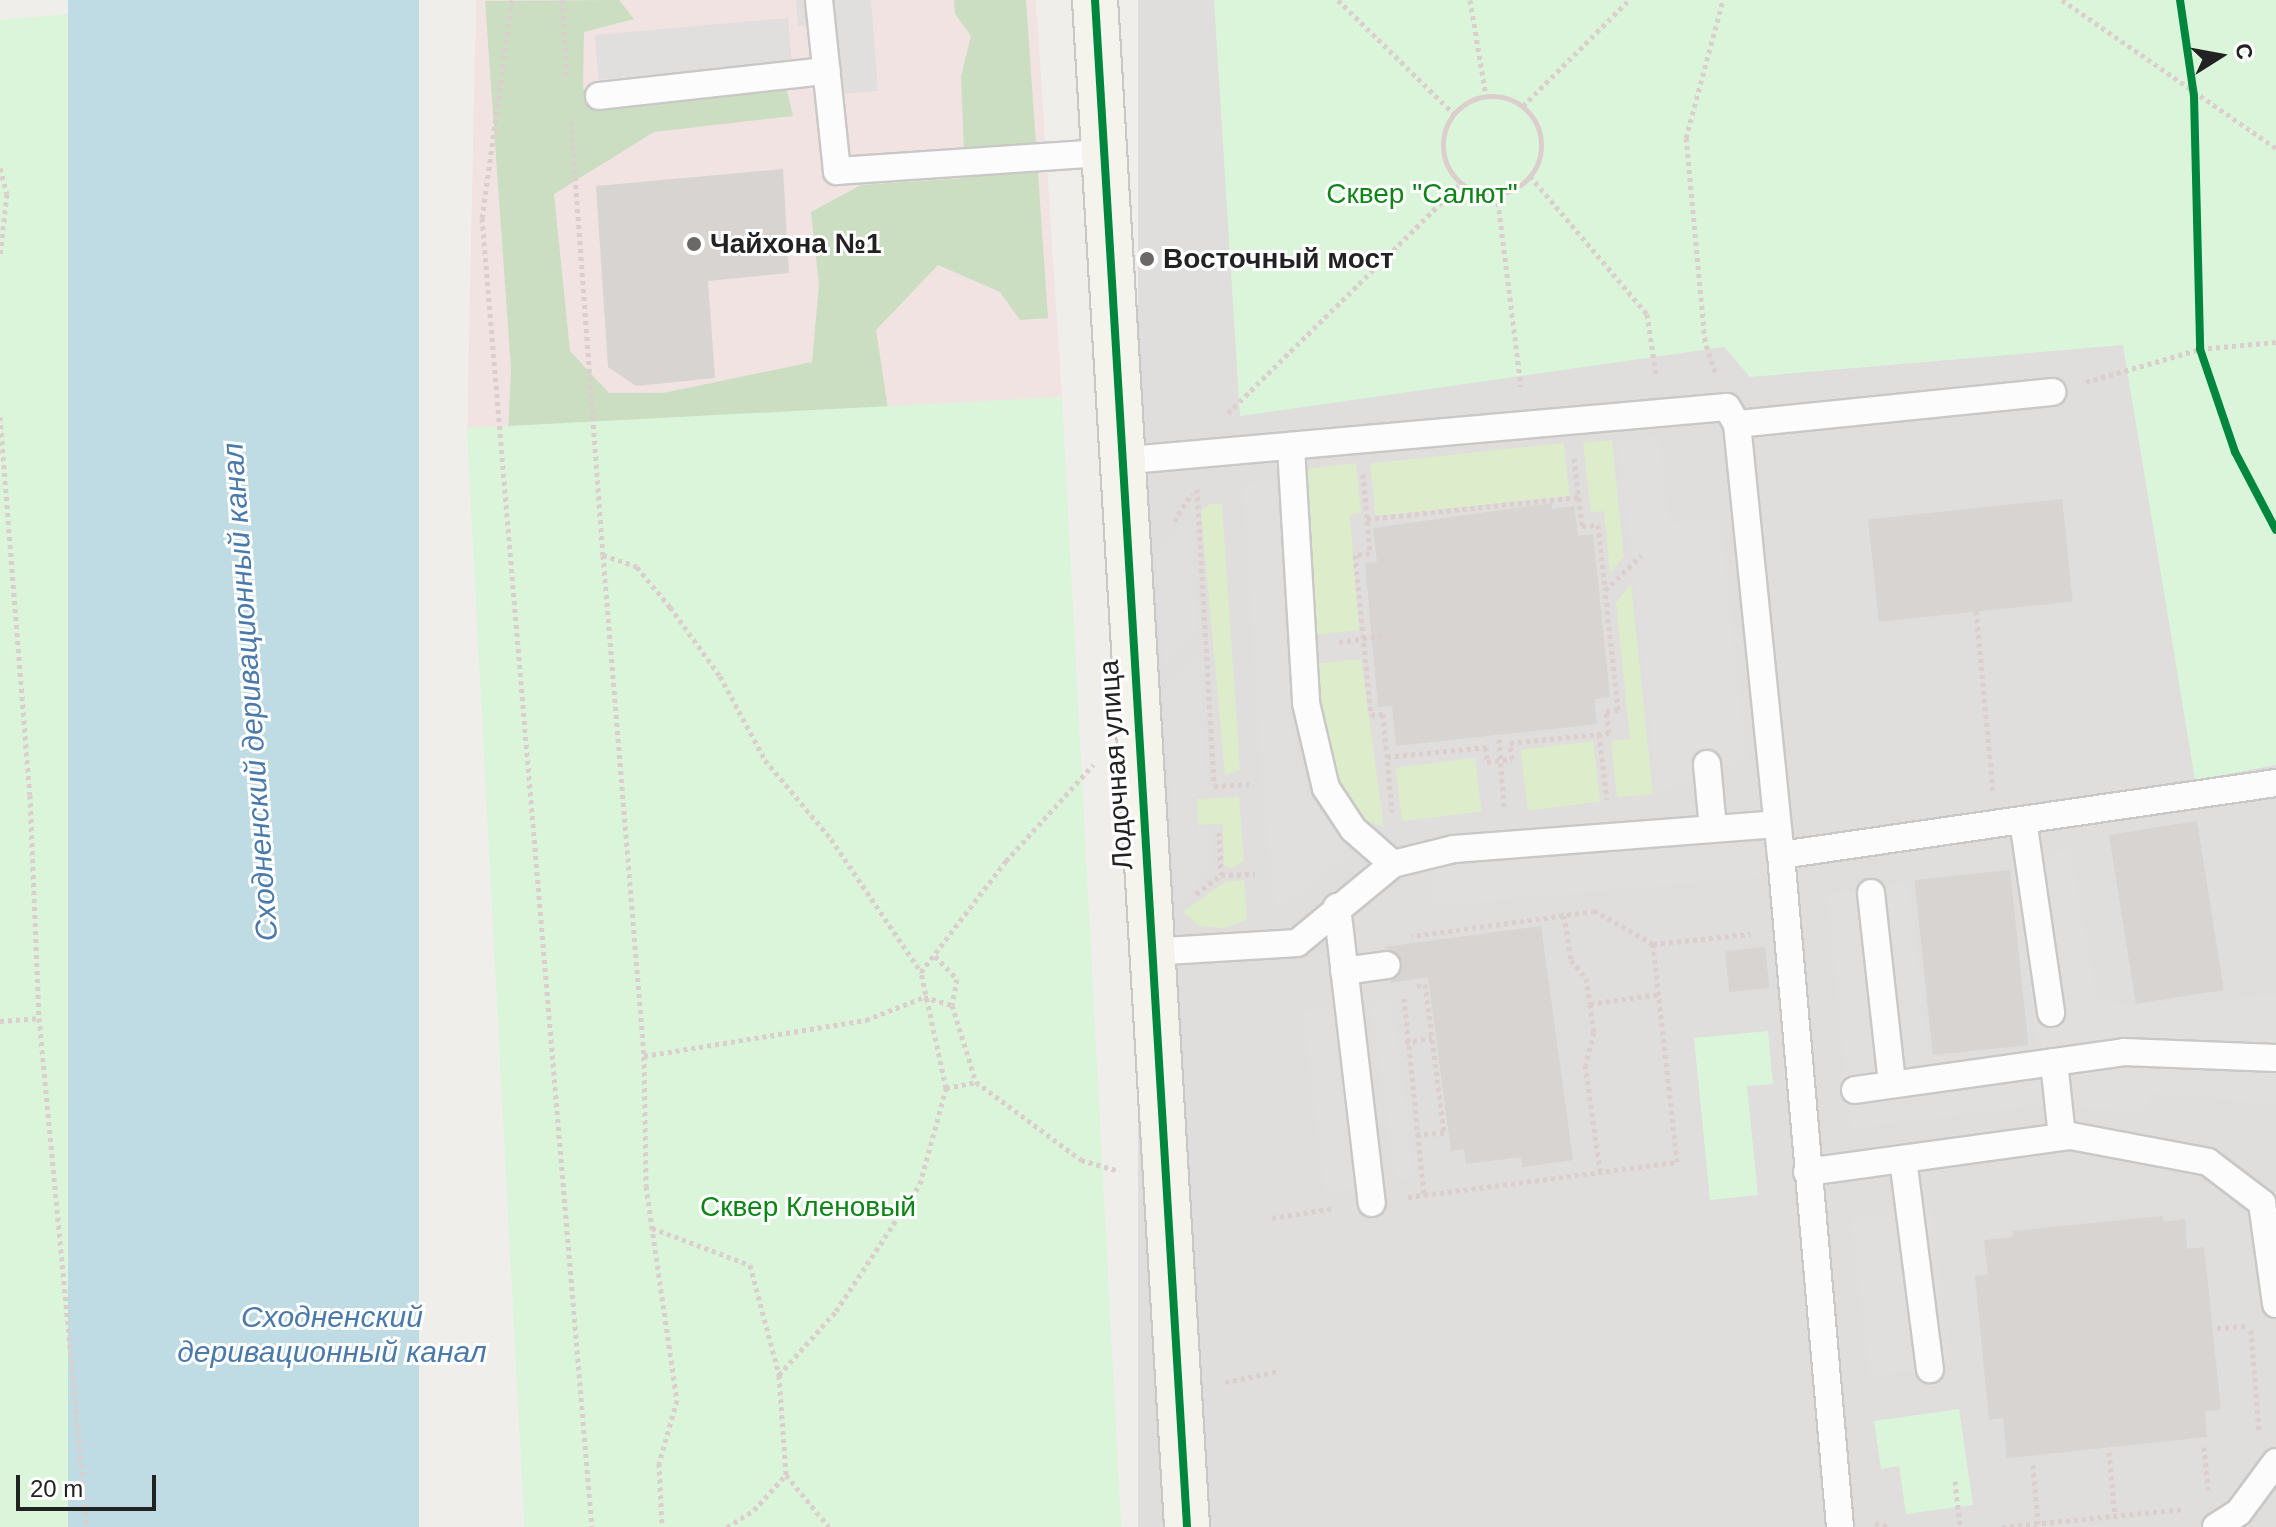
<!DOCTYPE html>
<html>
<head>
<meta charset="utf-8">
<style>
	body { margin:0 }
	#map { position:relative; width:2276px; height:1527px; overflow:hidden; background:#f0eeeb; font-family:Arial,sans-serif }
	div>[style] { position:absolute }
	[style*='--x'] { left:calc(var(--x)*1px); top:calc(var(--y)*1px); width:calc(var(--w)*1px); rotate:calc(var(--a)*1deg) }
	.residential>* { inset:0; background:#dfdedc; transform-origin:0 0 }
	.commercial>* { inset:0; background:#f1e3e1 }
	.grass>* { inset:0; background:#ddeccb; transform-origin:0 0 }
	.forest>* { inset:0; background:#cbdec1 }
	.park>* { inset:0; background:#daf5da; transform-origin:0 0 }
	.parking>* { inset:0; background:#e0dfde; transform-origin:0 0 }
	.water>* { inset:0; background:#bfdbe3; transform-origin:0 0 }
	.building>* { inset:0; background:#d7d4d2; transform-origin:0 0 }
	.path>* { height:5px; margin-top:-2.5px; transform-origin:0; background:repeating-linear-gradient(90deg,#dccecd 0 4px,transparent 0 8px) }
	.path>.ring { margin:-2.5px; padding:0; box-sizing:content-box; background:none; border:5px solid #dccecd; border-radius:50% }
	.roads { filter:drop-shadow(2px 0 #c9c8c7) drop-shadow(-2px 0 #c9c8c7) drop-shadow(0 2px #c9c8c7) drop-shadow(0 -2px #c9c8c7) }
	.lane>* { height:26px; margin:-13px; padding:0 13px; transform-origin:13px; border-radius:13px; background:#fdfcfc }
	.secondary>* { height:44px; margin:-22px; padding:0 22px; transform-origin:22px; border-radius:22px; background:#f4f4ed }
	.cycleway>* { height:8px; margin:-4px; padding:0 4px; transform-origin:4px; border-radius:4px; background:#00873e }
	.dots>* { width:22px; height:22px; translate:-50% -50%; box-sizing:border-box; border:4px solid #fff; border-radius:50% }
	span { translate:-50% -50%; white-space:nowrap; text-align:center; line-height:1.15; -webkit-text-stroke:6px #fff; paint-order:stroke }
	.park-label { font-size:28px; color:#0c8416 }
	.poi-label { font-size:28px; color:#222; font-weight:700 }
	.left { translate:0 -50%; text-align:left }
	.street-label { font-size:28px; color:#222 }
	.water-label { font-size:30px; color:#4a7aab; font-style:italic }
	.north { position:absolute; left:2180px; top:16px; width:80px; height:80px; -webkit-text-stroke:6px #fff; paint-order:stroke; rotate:79deg; font-size:22px; font-weight:700; line-height:32px; text-align:center; color:#222 }
	.north::after { content:''; display:block; margin:auto; width:28px; height:36px; background:#222; clip-path:polygon(50% 0,100% 100%,50% 72%,0 100%) }
	.scale { position:absolute; left:16px; top:1475px; width:140px; height:36px; box-sizing:border-box; border:4px solid #222; border-top:0; padding-left:10px; font-size:24px; line-height:28px; white-space:nowrap; color:#222; -webkit-text-stroke:6px #fff; paint-order:stroke }
</style>
</head>
<body>
<div id="map">
	<div class="residential">
		<i style="left:1138px;top:0;width:1138px;height:1529px"></i>
	</div>
	<div class="commercial">
		<i style="clip-path:polygon(476px 0,1036px 0,1062px 397px,467px 437px)"></i>
	</div>
	<div class="grass">
		<i style="clip-path:polygon(1612px 440px,1624px 557px,1610px 572px,1604px 511px,1591px 512px,1583px 443px)"></i>
		<i style="left:1564px;top:443px;width:53px;height:195px;rotate:84deg"></i>
		<i style="clip-path:polygon(1356px 463px,1361px 513px,1350px 515px,1359px 630px,1311px 635px,1301px 470px)"></i>
		<i style="clip-path:polygon(1210px 504px,1222px 504px,1240px 770px,1225px 775px,1201px 511px)"></i>
		<i style="clip-path:polygon(1631px 583px,1653px 794px,1617px 797px,1611px 741px,1630px 739px,1616px 603px)"></i>
		<i style="clip-path:polygon(1361px 659px,1384px 827px,1364px 820px,1343px 794px,1326px 752px,1313px 664px)"></i>
		<i style="left:1593px;top:741px;width:61px;height:73px;rotate:83deg"></i>
		<i style="left:1475px;top:758px;width:54px;height:80px;rotate:83deg"></i>
		<i style="clip-path:polygon(1239px 797px,1244px 861px,1231px 869px,1224px 865px,1223px 824px,1198px 825px,1197px 799px)"></i>
		<i style="clip-path:polygon(1244px 880px,1247px 920px,1223px 928px,1199px 926px,1183px 912px,1225px 882px)"></i>
	</div>
	<div class="forest">
		<i style="clip-path:polygon(619px 0,634px 19px,584px 32px,583px 89px,787px 91px,793px 116px,654px 132px,554px 194px,570px 351px,609px 393px,663px 393px,812px 362px,819px 285px,811px 212px,861px 185px,965px 178px,961px 76px,971px 36px,955px 14px,954px 0,1026px 0,1048px 318px,1020px 320px,1000px 292px,938px 265px,876px 330px,888px 409px,508px 434px,511px 369px,485px 1px)"></i>
	</div>
	<div class="park">
		<i style="clip-path:polygon(1214px 0,2276px 0,2276px 765px,2195px 780px,2123px 345px,1750px 377px,1724px 347px,1240px 416px)"></i>
		<i style="clip-path:polygon(69px 14px,167px 1527px,0 1527px,0 20px)"></i>
		<i style="left:1062px;top:397px;width:1132px;height:596px;rotate:87deg"></i>
		<i style="clip-path:polygon(1768px 1031px,1773px 1084px,1747px 1086px,1758px 1195px,1710px 1200px,1694px 1038px)"></i>
		<i style="clip-path:polygon(1959px 1409px,1973px 1505px,1906px 1514px,1899px 1466px,1881px 1469px,1874px 1421px)"></i>
	</div>
	<div class="parking">
		<i style="clip-path:polygon(796px 0,871px 0,878px 91px,841px 94px,835px 23px,798px 26px)"></i>
		<i style="left:788px;top:18px;width:45px;height:194px;rotate:85deg"></i>
		<i style="clip-path:polygon(1659px 436px,1669px 523px,1720px 517px,1747px 760px,1658px 793px,1617px 440px)"></i>
		<i style="clip-path:polygon(1276px 481px,1293px 736px,1311px 798px,1350px 854px,1276px 911px,1263px 802px,1243px 483px)"></i>
		<i style="clip-path:polygon(1191px 514px,1198px 628px,1163px 670px,1156px 555px)"></i>
		<i style="clip-path:polygon(1199px 651px,1208px 795px,1193px 796px,1195px 830px,1210px 829px,1212px 866px,1178px 905px,1164px 692px)"></i>
		<i style="left:1769px;top:838px;width:38px;height:340px;rotate:85deg"></i>
		<i style="clip-path:polygon(2070px 850px,2097px 998px,2123px 1005px,2276px 995px,2276px 1104px,2151px 1093px,2144px 1113px,2047px 1104px,1851px 1128px,1827px 893px,1908px 882px,1929px 1059px,2038px 1049px,2013px 861px)"></i>
		<i style="left:1391px;top:1000px;width:180px;height:21px;rotate:82deg"></i>
		<i style="left:1335px;top:1007px;width:182px;height:33px;rotate:83deg"></i>
		<i style="left:1931px;top:1208px;width:159px;height:81px;rotate:83deg"></i>
	</div>
	<div class="water">
		<i style="left:68px;top:0;width:351px;height:1530px"></i>
	</div>
	<div class="building">
		<i style="clip-path:polygon(783px 169px,789px 273px,708px 281px,715px 378px,636px 386px,608px 367px,596px 186px)"></i>
		<i style="left:2062px;top:499px;width:103px;height:195px;rotate:84deg"></i>
		<i style="clip-path:polygon(1552px 503px,1552px 509px,1574px 506px,1578px 536px,1593px 534px,1610px 697px,1594px 699px,1597px 724px,1396px 746px,1392px 706px,1378px 707px,1365px 563px,1377px 562px,1373px 528px)"></i>
		<i style="left:2197px;top:821px;width:171px;height:89px;rotate:81deg"></i>
		<i style="left:2010px;top:870px;width:176px;height:96px;rotate:84deg"></i>
		<i style="clip-path:polygon(1541px 926px,1573px 1160px,1522px 1167px,1521px 1157px,1466px 1164px,1464px 1149px,1451px 1151px,1428px 977px,1390px 983px,1403px 962px,1384px 947px)"></i>
		<i style="left:1765px;top:947px;width:41px;height:40px;rotate:84deg"></i>
		<i style="clip-path:polygon(2162px 1216px,2163px 1222px,2185px 1219px,2187px 1249px,2204px 1247px,2221px 1410px,2205px 1411px,2207px 1437px,2007px 1458px,2003px 1418px,1989px 1420px,1975px 1276px,1988px 1275px,1984px 1240px,2013px 1237px,2013px 1231px)"></i>
	</div>
	<div class="path">
		<i style="--x:512;--y:0;--w:220;--a:97.8"></i>
		<i style="--x:482;--y:218;--w:1314;--a:85.2"></i>
		<i style="--x:562;--y:0;--w:75;--a:86.2"></i>
		<i style="--x:1338;--y:0;--w:163;--a:44.5"></i>
		<i style="--x:1470;--y:0;--w:97;--a:80.5"></i>
		<i style="--x:2062;--y:0;--w:260;--a:34.7"></i>
		<i class="ring" style="left:1443px;top:96px;width:93px;height:93px"></i>
		<i style="--x:1523;--y:106;--w:150;--a:-45"></i>
		<i style="--x:571;--y:121;--w:435;--a:85.8"></i>
		<i style="--x:603;--y:555;--w:36;--a:19"></i>
		<i style="--x:637;--y:567;--w:52;--a:50.5"></i>
		<i style="--x:670;--y:607;--w:85;--a:54.1"></i>
		<i style="--x:720;--y:676;--w:95;--a:61.8"></i>
		<i style="--x:765;--y:760;--w:103;--a:50.1"></i>
		<i style="--x:831;--y:839;--w:161;--a:55.9"></i>
		<i style="--x:921;--y:972;--w:140;--a:-52.6"></i>
		<i style="--x:1006;--y:861;--w:130;--a:-47.8"></i>
		<i style="--x:0;--y:168;--w:27;--a:75"></i>
		<i style="--x:7;--y:194;--w:61;--a:96.5"></i>
		<i style="--x:1530;--y:176;--w:181;--a:49.7"></i>
		<i style="--x:1647;--y:314;--w:62;--a:81.6"></i>
		<i style="--x:1497;--y:194;--w:194;--a:82.9"></i>
		<i style="--x:1715;--y:372;--w:33;--a:-108"></i>
		<i style="--x:1705;--y:341;--w:204;--a:-95.3"></i>
		<i style="--x:1686;--y:138;--w:143;--a:-75"></i>
		<i style="--x:2086;--y:382;--w:119;--a:-16.1"></i>
		<i style="--x:2200;--y:349;--w:76;--a:-5.3"></i>
		<i style="--x:1228;--y:413;--w:327;--a:-44.6"></i>
		<i style="--x:0;--y:417;--w:379;--a:85.5"></i>
		<i style="--x:30;--y:795;--w:223;--a:87.7"></i>
		<i style="--x:39;--y:1018;--w:511;--a:84.61"></i>
		<i style="--x:1574;--y:458;--w:68;--a:83.3"></i>
		<i style="--x:1582;--y:526;--w:16;--a:-4"></i>
		<i style="--x:1598;--y:525;--w:65;--a:83.9"></i>
		<i style="--x:1363;--y:474;--w:79;--a:84.9"></i>
		<i style="--x:1370;--y:553;--w:15;--a:172"></i>
		<i style="--x:1355;--y:555;--w:161;--a:84.3"></i>
		<i style="--x:1371;--y:715;--w:12;--a:-5"></i>
		<i style="--x:1383;--y:714;--w:98;--a:84.8"></i>
		<i style="--x:1197;--y:489;--w:297;--a:86.7"></i>
		<i style="--x:1214;--y:786;--w:35;--a:-3"></i>
		<i style="--x:1367;--y:519;--w:213;--a:-5.9"></i>
		<i style="--x:1174;--y:521;--w:33;--a:-57"></i>
		<i style="--x:603;--y:555;--w:503;--a:85.32"></i>
		<i style="--x:644;--y:1056;--w:130;--a:89.1"></i>
		<i style="--x:646;--y:1186;--w:216;--a:81.8"></i>
		<i style="--x:677;--y:1400;--w:66;--a:105.9"></i>
		<i style="--x:659;--y:1463;--w:64;--a:87.3"></i>
		<i style="--x:1976;--y:611;--w:180;--a:84.6"></i>
		<i style="--x:1339;--y:642;--w:49;--a:-8.3"></i>
		<i style="--x:1599;--y:734;--w:66;--a:83.1"></i>
		<i style="--x:1499;--y:739;--w:69;--a:85.9"></i>
		<i style="--x:1387;--y:757;--w:100;--a:-5.8"></i>
		<i style="--x:1486;--y:747;--w:15;--a:86"></i>
		<i style="--x:1487;--y:762;--w:25;--a:-7"></i>
		<i style="--x:1512;--y:759;--w:16;--a:-97"></i>
		<i style="--x:1510;--y:743;--w:100;--a:-5.8"></i>
		<i style="--x:1609;--y:733;--w:22;--a:-98"></i>
		<i style="--x:1606;--y:711;--w:12;--a:-5"></i>
		<i style="--x:1618;--y:710;--w:121;--a:-96.2"></i>
		<i style="--x:1605;--y:590;--w:50;--a:-43.4"></i>
		<i style="--x:1219;--y:832;--w:43;--a:87.3"></i>
		<i style="--x:1221;--y:875;--w:34;--a:-2"></i>
		<i style="--x:1196;--y:894;--w:31;--a:-37"></i>
		<i style="--x:1564;--y:915;--w:46;--a:81.2"></i>
		<i style="--x:1571;--y:960;--w:23;--a:50"></i>
		<i style="--x:1586;--y:978;--w:26;--a:81"></i>
		<i style="--x:1590;--y:1004;--w:28;--a:82"></i>
		<i style="--x:1594;--y:1032;--w:34;--a:105"></i>
		<i style="--x:1585;--y:1065;--w:106;--a:81.9"></i>
		<i style="--x:1653;--y:944;--w:98;--a:-5.9"></i>
		<i style="--x:935;--y:956;--w:32;--a:46"></i>
		<i style="--x:957;--y:979;--w:26;--a:101"></i>
		<i style="--x:952;--y:1005;--w:81;--a:72.7"></i>
		<i style="--x:976;--y:1082;--w:131;--a:36.6"></i>
		<i style="--x:1081;--y:1160;--w:40;--a:16"></i>
		<i style="--x:1417;--y:986;--w:8;--a:-14"></i>
		<i style="--x:1425;--y:984;--w:150;--a:82.7"></i>
		<i style="--x:1444;--y:1133;--w:27;--a:178"></i>
		<i style="--x:1404;--y:998;--w:198;--a:84.2"></i>
		<i style="--x:1590;--y:1004;--w:70;--a:-8.2"></i>
		<i style="--x:0;--y:1021;--w:39;--a:-4"></i>
		<i style="--x:1405;--y:1042;--w:27;--a:-8"></i>
		<i style="--x:644;--y:1056;--w:225;--a:-9.2"></i>
		<i style="--x:866;--y:1020;--w:62;--a:-21.6"></i>
		<i style="--x:924;--y:997;--w:29;--a:16"></i>
		<i style="--x:946;--y:1088;--w:31;--a:-11"></i>
		<i style="--x:1408;--y:1197;--w:271;--a:-7.4"></i>
		<i style="--x:1677;--y:1162;--w:219;--a:-96.3"></i>
		<i style="--x:1653;--y:944;--w:67;--a:-150.4"></i>
		<i style="--x:1595;--y:911;--w:185;--a:172.2"></i>
		<i style="--x:1272;--y:1218;--w:64;--a:-9"></i>
		<i style="--x:652;--y:1228;--w:105;--a:20.7"></i>
		<i style="--x:750;--y:1265;--w:114;--a:75.2"></i>
		<i style="--x:779;--y:1375;--w:100;--a:86"></i>
		<i style="--x:786;--y:1475;--w:67;--a:50.4"></i>
		<i style="--x:2217;--y:1328;--w:32;--a:-4"></i>
		<i style="--x:2251;--y:1330;--w:102;--a:85.5"></i>
		<i style="--x:779;--y:1375;--w:86;--a:-48.3"></i>
		<i style="--x:836;--y:1311;--w:152;--a:-56.5"></i>
		<i style="--x:920;--y:1184;--w:99;--a:-74.8"></i>
		<i style="--x:946;--y:1088;--w:119;--a:-102.2"></i>
		<i style="--x:1225;--y:1382;--w:56;--a:-11.3"></i>
		<i style="--x:2204;--y:1447;--w:43;--a:84.7"></i>
		<i style="--x:2109;--y:1452;--w:64;--a:84.6"></i>
		<i style="--x:2033;--y:1465;--w:59;--a:85.2"></i>
		<i style="--x:1955;--y:1481;--w:46;--a:83.8"></i>
		<i style="--x:1875;--y:1523;--w:16;--a:15"></i>
		<i style="--x:727;--y:1527;--w:32;--a:-32"></i>
		<i style="--x:754;--y:1510;--w:47;--a:-47.6"></i>
		<i style="--x:2002;--y:1527;--w:184;--a:-5.6"></i>
	</div>
	<div class="roads">
		<div class="lane">
			<i style="--x:819;--y:0;--w:172;--a:84"></i>
			<i style="--x:837;--y:171;--w:267;--a:-3.9"></i>
			<i style="--x:599;--y:96;--w:229;--a:-6.3"></i>
			<i style="--x:1737;--y:424;--w:317;--a:-5.8"></i>
			<i style="--x:1291;--y:447;--w:256;--a:86.6"></i>
			<i style="--x:1306;--y:703;--w:87;--a:76.8"></i>
			<i style="--x:1326;--y:788;--w:49;--a:56.6"></i>
			<i style="--x:1353;--y:829;--w:53;--a:41.2"></i>
			<i style="--x:1119;--y:461;--w:610;--a:-5.08"></i>
			<i style="--x:1727;--y:407;--w:20;--a:60"></i>
			<i style="--x:1737;--y:424;--w:433;--a:84.2"></i>
			<i style="--x:1781;--y:855;--w:675;--a:84.98"></i>
			<i style="--x:1707;--y:764;--w:65;--a:84.7"></i>
			<i style="--x:2023;--y:820;--w:195;--a:81.7"></i>
			<i style="--x:1781;--y:855;--w:500;--a:-8.28"></i>
			<i style="--x:1871;--y:893;--w:192;--a:83.7"></i>
			<i style="--x:1337;--y:907;--w:298;--a:83.3"></i>
			<i style="--x:1150;--y:952;--w:147;--a:-3.5"></i>
			<i style="--x:1297;--y:943;--w:124;--a:-39.5"></i>
			<i style="--x:1393;--y:864;--w:63;--a:-13.8"></i>
			<i style="--x:1454;--y:849;--w:324;--a:-4.4"></i>
			<i style="--x:1344;--y:971;--w:43;--a:-7.9"></i>
			<i style="--x:2054;--y:1062;--w:75;--a:83.9"></i>
			<i style="--x:1855;--y:1090;--w:272;--a:-8"></i>
			<i style="--x:2124;--y:1052;--w:152;--a:2.3"></i>
			<i style="--x:1903;--y:1159;--w:212;--a:82.7"></i>
			<i style="--x:1807;--y:1172;--w:266;--a:-7.8"></i>
			<i style="--x:2071;--y:1136;--w:139;--a:10.7"></i>
			<i style="--x:2208;--y:1162;--w:68;--a:37.2"></i>
			<i style="--x:2262;--y:1203;--w:102;--a:82.1"></i>
			<i style="--x:2216;--y:1527;--w:27;--a:-33"></i>
			<i style="--x:2239;--y:1512;--w:62;--a:-53.5"></i>
		</div>
		<div class="secondary">
			<i style="--x:1095;--y:0;--w:1530;--a:86.55"></i>
		</div>
	</div>
	<div class="cycleway">
		<i style="--x:1095;--y:0;--w:1530;--a:86.55"></i>
		<i style="--x:2180;--y:0;--w:97;--a:81.7"></i>
		<i style="--x:2194;--y:96;--w:253;--a:88.6"></i>
		<i style="--x:2200;--y:349;--w:109;--a:71.2"></i>
		<i style="--x:2235;--y:452;--w:88;--a:62.3"></i>
	</div>
	<div class="dots">
		<i style="left:694px;top:244px;background:#6a6968"></i>
		<i style="left:1147px;top:259px;background:#6a6968"></i>
	</div>
	<div class="park-label">
		<span style="left:1422px;top:194px">Сквер "Салют"</span>
		<span style="left:808px;top:1207px">Сквер Кленовый</span>
	</div>
	<div class="poi-label">
		<span class="left" style="left:710px;top:244px">Чайхона №1</span>
		<span class="left" style="left:1163px;top:259px">Восточный мост</span>
	</div>
	<div class="street-label">
		<span style="left:1116px;top:765px;rotate:-94deg">Лодочная улица</span>
	</div>
	<div class="water-label">
		<span style="left:250px;top:692px;rotate:-94deg">Сходненский деривационный канал</span>
		<span style="left:332px;top:1334px">Сходненский<br>деривационный канал</span>
	</div>
	<div class="north">С</div>
	<div class="scale">20 m</div>
</div>
</body>
</html>
